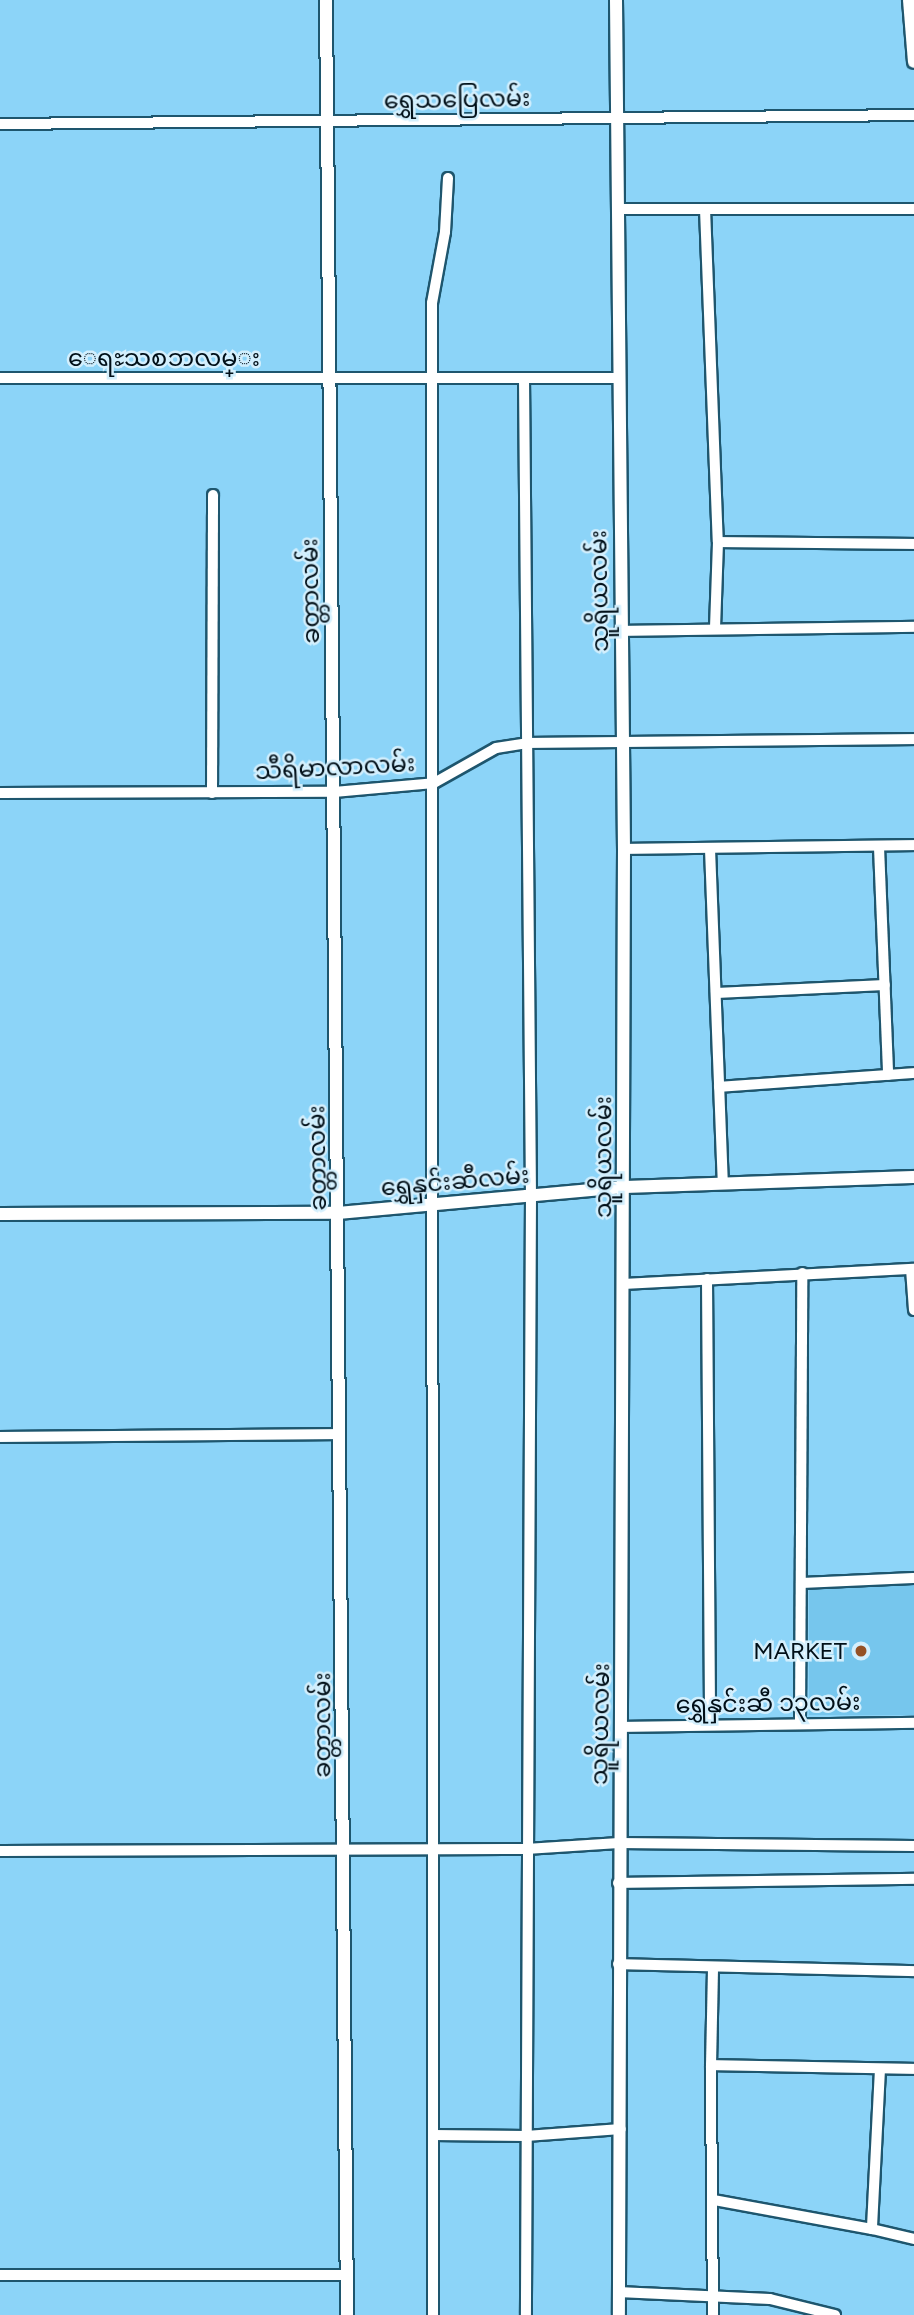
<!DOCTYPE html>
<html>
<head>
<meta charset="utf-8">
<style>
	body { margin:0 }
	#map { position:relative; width:914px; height:2315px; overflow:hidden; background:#8cd4f8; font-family:Figtree,"Noto Sans Myanmar",sans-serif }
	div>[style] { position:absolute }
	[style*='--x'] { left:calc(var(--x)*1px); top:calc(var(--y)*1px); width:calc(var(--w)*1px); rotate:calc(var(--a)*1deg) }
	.built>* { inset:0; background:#76c6ed; transform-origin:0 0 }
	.roads { filter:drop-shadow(2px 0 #1e566e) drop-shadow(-2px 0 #1e566e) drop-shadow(0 2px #1e566e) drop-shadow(0 -2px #1e566e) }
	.street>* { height:10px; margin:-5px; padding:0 5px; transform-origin:5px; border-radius:5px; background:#fff }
	.secondary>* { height:12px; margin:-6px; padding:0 6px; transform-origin:6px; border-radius:6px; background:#fff }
	.dots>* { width:19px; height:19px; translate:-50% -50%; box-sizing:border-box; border:4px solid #d3effd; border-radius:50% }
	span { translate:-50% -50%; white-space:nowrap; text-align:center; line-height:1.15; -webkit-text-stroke:5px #d3effd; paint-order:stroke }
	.street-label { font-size:24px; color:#000f18 }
	.poi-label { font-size:24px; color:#000f18 }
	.right { translate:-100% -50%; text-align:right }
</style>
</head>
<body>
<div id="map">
	<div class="built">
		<i style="left:914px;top:1585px;width:130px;height:105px;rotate:90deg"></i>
	</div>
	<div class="roads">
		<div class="street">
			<i style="--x:0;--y:124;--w:914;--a:-0.56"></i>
			<i style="--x:619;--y:209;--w:295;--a:0"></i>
			<i style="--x:705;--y:209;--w:333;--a:87.8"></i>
			<i style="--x:0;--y:378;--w:619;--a:0"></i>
			<i style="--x:524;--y:378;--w:817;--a:89.51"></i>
			<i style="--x:531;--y:1195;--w:1120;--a:90.26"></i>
			<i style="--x:715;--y:628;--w:86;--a:-88"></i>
			<i style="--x:718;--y:542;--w:196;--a:0.6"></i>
			<i style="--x:620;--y:631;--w:294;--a:-0.8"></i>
			<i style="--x:0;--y:793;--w:334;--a:-0.2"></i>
			<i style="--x:334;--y:792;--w:100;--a:-5.1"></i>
			<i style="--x:434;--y:783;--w:71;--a:-29.4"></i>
			<i style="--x:496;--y:748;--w:33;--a:-9"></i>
			<i style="--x:529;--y:743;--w:385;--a:-0.6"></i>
			<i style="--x:212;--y:793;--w:298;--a:-89.8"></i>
			<i style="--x:879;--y:847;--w:228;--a:87.7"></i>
			<i style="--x:624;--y:849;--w:290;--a:-0.8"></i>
			<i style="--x:710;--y:849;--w:335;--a:87.8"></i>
			<i style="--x:716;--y:993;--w:169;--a:-2.7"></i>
			<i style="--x:719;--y:1087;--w:196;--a:-4.1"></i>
			<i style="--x:911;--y:1269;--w:41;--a:85.8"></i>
			<i style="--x:707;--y:1279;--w:446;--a:89.6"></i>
			<i style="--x:623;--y:1284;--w:291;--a:-3"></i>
			<i style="--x:0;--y:1437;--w:340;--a:-0.5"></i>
			<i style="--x:801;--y:1583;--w:113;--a:-2.5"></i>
			<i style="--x:800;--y:1721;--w:448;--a:-89.7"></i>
			<i style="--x:622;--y:1727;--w:292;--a:-0.8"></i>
			<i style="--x:0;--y:1851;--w:526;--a:-0.22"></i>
			<i style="--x:526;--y:1849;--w:93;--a:-3.7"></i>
			<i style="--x:619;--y:1843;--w:295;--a:0.6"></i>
			<i style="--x:618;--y:1883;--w:296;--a:-0.8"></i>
			<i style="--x:618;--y:1964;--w:296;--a:1.4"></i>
			<i style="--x:711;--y:2065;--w:98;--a:-88.8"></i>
			<i style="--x:880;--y:2069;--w:160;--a:92.9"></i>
			<i style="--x:872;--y:2229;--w:43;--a:13.4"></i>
			<i style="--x:433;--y:2135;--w:93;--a:0.6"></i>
			<i style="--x:526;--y:2136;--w:95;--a:-4.2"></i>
			<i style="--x:714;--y:2200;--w:161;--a:10.4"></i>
			<i style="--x:0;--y:2275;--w:347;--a:0"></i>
			<i style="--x:618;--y:2292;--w:152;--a:2.6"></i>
			<i style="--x:770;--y:2299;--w:67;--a:13.8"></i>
			<i style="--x:433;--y:2315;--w:2012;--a:-90.03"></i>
			<i style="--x:432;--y:303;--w:72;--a:-79.6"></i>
			<i style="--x:445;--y:232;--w:54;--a:-86.8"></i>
			<i style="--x:713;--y:2315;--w:250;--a:-90.5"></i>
			<i style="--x:711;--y:2065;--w:203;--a:1.1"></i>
		</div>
		<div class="secondary">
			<i style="--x:326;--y:0;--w:2315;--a:89.48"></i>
			<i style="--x:616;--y:0;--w:849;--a:89.46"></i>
			<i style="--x:624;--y:849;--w:1466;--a:90.2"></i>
			<i style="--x:909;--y:0;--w:62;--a:85.4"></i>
			<i style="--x:0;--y:1214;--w:338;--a:-0.2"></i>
			<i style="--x:338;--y:1213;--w:287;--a:-5.2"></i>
			<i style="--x:624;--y:1187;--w:290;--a:-2"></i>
		</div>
	</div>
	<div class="dots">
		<i style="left:861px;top:1651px;background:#955125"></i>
	</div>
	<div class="street-label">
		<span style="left:457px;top:99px;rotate:-1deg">ရွှေသပြေလမ်း</span>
		<span style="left:164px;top:358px">ေရႊသစၥာလမ္း</span>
		<span style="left:310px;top:591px;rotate:-91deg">ခတ္တာလမ်း</span>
		<span style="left:599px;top:591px;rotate:-91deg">သူရိယလမ်း</span>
		<span style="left:335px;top:767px;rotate:-3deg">သီရိမာလာလမ်း</span>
		<span style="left:603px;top:1157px;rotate:-90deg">သူရိယလမ်း</span>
		<span style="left:317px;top:1158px;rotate:-91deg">ခတ္တာလမ်း</span>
		<span style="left:455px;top:1181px;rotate:-5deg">ရွှေနှင်းဆီလမ်း</span>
		<span style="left:768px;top:1703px;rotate:-1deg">ရွှေနှင်းဆီ ၁၃လမ်း</span>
		<span style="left:600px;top:1724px;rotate:-89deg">သူရိယလမ်း</span>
		<span style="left:322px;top:1725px;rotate:-90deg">ခတ္တာလမ်း</span>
	</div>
	<div class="poi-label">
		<span class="right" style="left:847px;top:1651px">MARKET</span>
	</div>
</div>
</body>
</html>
